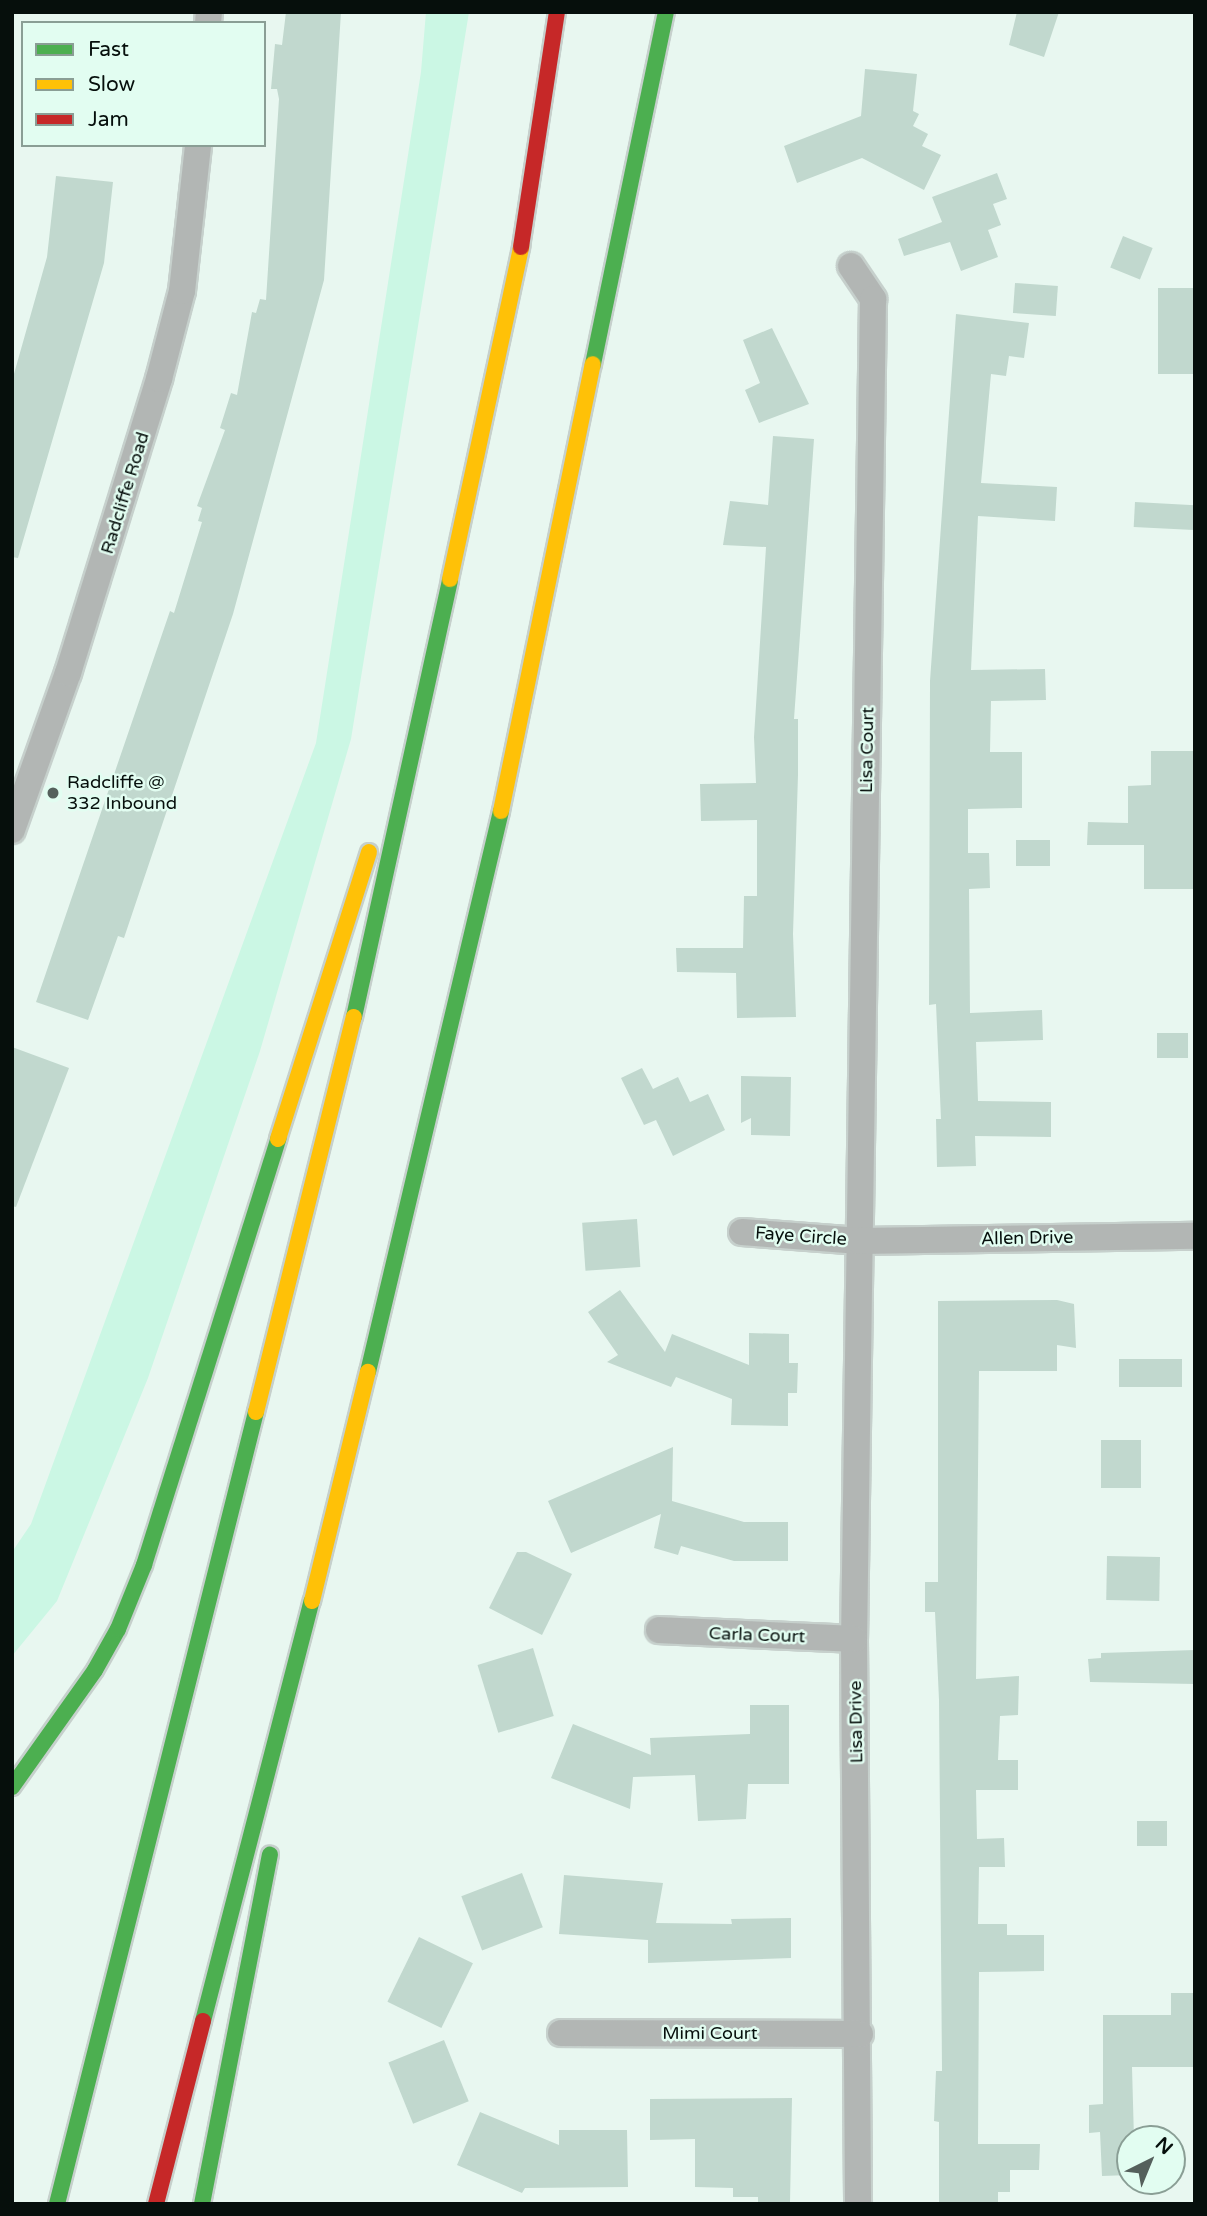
<!DOCTYPE html>
<html>
<head>
<meta charset="utf-8">
<style>
	body { margin:0 }
	#map { position:relative; width:1207px; height:2216px; overflow:hidden; background:#e8f7f0; font-family:"Varela Round",sans-serif }
	div>[style] { position:absolute }
	[style*='--x'] { left:calc(var(--x)*1px); top:calc(var(--y)*1px); width:calc(var(--w)*1px); rotate:calc(var(--a)*1deg) }
	.green>* { inset:0; background:#cbf7e4 }
	.building>* { inset:0; background:#c1d8ce; transform-origin:0 0 }
	.roads { filter:drop-shadow(2px 0 #c6d0cc) drop-shadow(-2px 0 #c6d0cc) drop-shadow(0 2px #c6d0cc) drop-shadow(0 -2px #c6d0cc) }
	.street>* { height:26px; margin:-13px; padding:0 13px; transform-origin:13px; border-radius:13px; background:#b2b6b4 }
	.fast>* { height:16px; margin:-8px; padding:0 8px; transform-origin:8px; border-radius:8px; background:#4caf50 }
	.slow>* { height:16px; margin:-8px; padding:0 8px; transform-origin:8px; border-radius:8px; background:#ffc107 }
	.jam>* { height:16px; margin:-8px; padding:0 8px; transform-origin:8px; border-radius:8px; background:#c62828 }
	.dots>* { width:19px; height:19px; translate:-50% -50%; box-sizing:border-box; border:4px solid #e2fdf1; border-radius:50% }
	span { translate:-50% -50%; white-space:nowrap; text-align:center; line-height:1.15; -webkit-text-stroke:5px #e2fdf1; paint-order:stroke }
	.street-label { font-size:18px; color:#060f0c }
	.poi-label { font-size:18px; color:#060f0c }
	.left { translate:0 -50%; text-align:left }
	.frame { position:absolute; inset:0; border:14px solid #060f0c; pointer-events:none }
	.legend { position:absolute; left:21px; top:21px; width:245px; height:126px; box-sizing:border-box; background:#e2fdf1; border:2px solid #8a9e95; margin:0; padding:9px 12px; list-style:none; font-size:21px; color:#060f0c }
	.legend li { display:flex; align-items:center; gap:14px; height:35px }
	.legend b { width:35px; border:2px solid #8a9e95 }
	.north { position:absolute; left:1116px; top:2125px; width:70px; height:70px; box-sizing:border-box; background:#e2fdf1; border:2px solid #8a9e95; border-radius:50%; rotate:43deg; font-size:19px; font-weight:700; line-height:28px; text-align:center; color:#060f0c }
	.north::after { content:''; display:block; margin:auto; width:24px; height:32px; background:#55605c; clip-path:polygon(50% 0,100% 100%,50% 72%,0 100%) }
</style>
</head>
<body>
<div id="map">
	<div class="green">
		<i style="clip-path:polygon(426px 12px,469px 12px,351px 739px,260px 1051px,148px 1378px,57px 1601px,12px 1656px,12px 1552px,31px 1524px,316px 743px,421px 72px)"></i>
	</div>
	<div class="building">
		<i style="clip-path:polygon(286px 12px,341px 12px,324px 280px,233px 614px,124px 938px,118px 936px,88px 1020px,36px 1002px,170px 611px,174px 613px,202px 522px,198px 521px,202px 508px,197px 506px,225px 430px,220px 428px,231px 393px,237px 395px,252px 312px,256px 313px,260px 299px,266px 300px,279px 99px,277px 89px,271px 89px,275px 44px,282px 45px)"></i>
		<i style="clip-path:polygon(1017px 12px,1059px 12px,1044px 57px,1009px 45px)"></i>
		<i style="clip-path:polygon(865px 69px,917px 74px,913px 111px,919px 114px,913px 126px,928px 134px,922px 146px,941px 155px,924px 190px,862px 158px,797px 183px,784px 146px,861px 116px)"></i>
		<i style="clip-path:polygon(997px 173px,1007px 199px,993px 204px,1001px 225px,988px 230px,998px 257px,961px 271px,950px 242px,904px 256px,898px 239px,942px 222px,932px 197px)"></i>
		<i style="clip-path:polygon(56px 176px,113px 182px,104px 263px,18px 558px,12px 557px,12px 381px,47px 257px)"></i>
		<i style="left:1123px;top:236px;width:32px;height:34px;rotate:22deg"></i>
		<i style="left:1015px;top:283px;width:43px;height:30px;rotate:4deg"></i>
		<i style="left:1158px;top:288px;width:37px;height:86px"></i>
		<i style="clip-path:polygon(956px 314px,1029px 323px,1024px 358px,1009px 356px,1006px 376px,991px 374px,981px 483px,1057px 487px,1055px 521px,978px 516px,971px 670px,1045px 669px,1046px 700px,991px 701px,990px 752px,1022px 752px,1022px 808px,968px 809px,968px 853px,989px 853px,990px 888px,969px 889px,970px 1013px,1042px 1010px,1043px 1040px,976px 1042px,978px 1101px,1051px 1102px,1051px 1137px,975px 1136px,976px 1166px,937px 1167px,936px 1119px,941px 1119px,936px 1004px,929px 1005px,930px 681px)"></i>
		<i style="clip-path:polygon(772px 328px,809px 404px,759px 423px,745px 390px,760px 383px,743px 340px)"></i>
		<i style="clip-path:polygon(773px 436px,814px 439px,794px 719px,798px 719px,798px 775px,793px 934px,796px 1017px,737px 1018px,736px 973px,677px 972px,676px 948px,743px 948px,744px 896px,757px 896px,757px 820px,701px 821px,700px 784px,756px 783px,754px 737px,766px 547px,723px 545px,730px 501px,768px 505px)"></i>
		<i style="left:1135px;top:502px;width:60px;height:25px;rotate:3deg"></i>
		<i style="clip-path:polygon(1151px 751px,1195px 751px,1195px 889px,1144px 889px,1144px 845px,1087px 845px,1088px 822px,1128px 823px,1128px 786px,1151px 785px)"></i>
		<i style="left:1050px;top:840px;width:26px;height:34px;rotate:90deg"></i>
		<i style="left:1157px;top:1033px;width:31px;height:25px"></i>
		<i style="clip-path:polygon(12px 1047px,69px 1068px,16px 1207px,12px 1206px)"></i>
		<i style="clip-path:polygon(642px 1068px,653px 1089px,678px 1077px,690px 1102px,708px 1094px,725px 1130px,673px 1156px,656px 1120px,644px 1125px,621px 1078px)"></i>
		<i style="clip-path:polygon(741px 1076px,791px 1077px,790px 1136px,751px 1135px,751px 1118px,741px 1123px)"></i>
		<i style="left:637px;top:1219px;width:48px;height:55px;rotate:86deg"></i>
		<i style="clip-path:polygon(620px 1290px,665px 1352px,672px 1334px,749px 1365px,749px 1333px,789px 1334px,789px 1363px,798px 1363px,797px 1393px,788px 1393px,788px 1426px,731px 1425px,732px 1399px,676px 1377px,671px 1387px,607px 1362px,618px 1355px,588px 1312px)"></i>
		<i style="clip-path:polygon(1057px 1300px,1074px 1304px,1076px 1348px,1057px 1345px,1057px 1371px,979px 1371px,976px 1679px,1019px 1676px,1018px 1715px,1000px 1716px,998px 1760px,1018px 1760px,1018px 1790px,976px 1790px,977px 1839px,1004px 1838px,1005px 1867px,979px 1867px,978px 1924px,1007px 1924px,1007px 1935px,1044px 1935px,1044px 1971px,979px 1972px,978px 2144px,1040px 2144px,1039px 2170px,1010px 2170px,1010px 2192px,998px 2192px,998px 2204px,939px 2204px,939px 2122px,934px 2121px,936px 2071px,942px 2071px,939px 1700px,935px 1612px,925px 1612px,925px 1582px,938px 1582px,938px 1301px)"></i>
		<i style="left:1182px;top:1359px;width:28px;height:63px;rotate:90deg"></i>
		<i style="left:1141px;top:1440px;width:48px;height:40px;rotate:90deg"></i>
		<i style="clip-path:polygon(673px 1447px,672px 1501px,744px 1522px,788px 1522px,788px 1561px,734px 1561px,681px 1546px,678px 1555px,654px 1548px,661px 1514px,571px 1553px,548px 1501px)"></i>
		<i style="clip-path:polygon(517px 1552px,526px 1552px,572px 1574px,542px 1635px,489px 1608px)"></i>
		<i style="left:1107px;top:1556px;width:53px;height:44px;rotate:1deg"></i>
		<i style="left:533px;top:1648px;width:71px;height:58px;rotate:73deg"></i>
		<i style="clip-path:polygon(1195px 1650px,1195px 1684px,1090px 1682px,1088px 1659px,1101px 1658px,1101px 1653px)"></i>
		<i style="clip-path:polygon(750px 1705px,789px 1705px,789px 1784px,748px 1784px,746px 1819px,698px 1821px,695px 1775px,633px 1777px,630px 1809px,551px 1778px,573px 1724px,651px 1755px,650px 1738px,750px 1734px)"></i>
		<i style="left:1137px;top:1821px;width:30px;height:25px"></i>
		<i style="left:522px;top:1873px;width:58px;height:65px;rotate:69deg"></i>
		<i style="clip-path:polygon(564px 1875px,663px 1883px,656px 1923px,732px 1924px,731px 1919px,791px 1918px,791px 1958px,648px 1963px,648px 1940px,559px 1934px)"></i>
		<i style="left:419px;top:1937px;width:60px;height:72px;rotate:26deg"></i>
		<i style="clip-path:polygon(1171px 1993px,1195px 1993px,1195px 2067px,1132px 2067px,1134px 2139px,1130px 2139px,1130px 2175px,1102px 2176px,1100px 2132px,1089px 2133px,1089px 2105px,1103px 2104px,1103px 2015px,1171px 2015px)"></i>
		<i style="left:444px;top:2040px;width:66px;height:60px;rotate:68deg"></i>
		<i style="clip-path:polygon(792px 2098px,790px 2203px,758px 2203px,758px 2197px,733px 2197px,733px 2188px,695px 2187px,695px 2139px,650px 2140px,650px 2099px)"></i>
		<i style="clip-path:polygon(480px 2112px,559px 2145px,559px 2130px,627px 2130px,628px 2187px,525px 2188px,522px 2193px,457px 2165px)"></i>
	</div>
	<div class="roads">
		<div class="street">
			<i style="--x:208;--y:23;--w:11;--a:-85"></i>
			<i style="--x:851;--y:266;--w:40;--a:56"></i>
			<i style="--x:873;--y:299;--w:1340;--a:90.81"></i>
			<i style="--x:854;--y:1639;--w:565;--a:89.59"></i>
			<i style="--x:12;--y:830;--w:167;--a:-70.4"></i>
			<i style="--x:68;--y:673;--w:308;--a:-72.8"></i>
			<i style="--x:159;--y:379;--w:91;--a:-75.4"></i>
			<i style="--x:182;--y:291;--w:147;--a:-83.7"></i>
			<i style="--x:742;--y:1232;--w:118;--a:4.4"></i>
			<i style="--x:860;--y:1241;--w:335;--a:-0.9"></i>
			<i style="--x:659;--y:1630;--w:195;--a:2.6"></i>
			<i style="--x:561;--y:2033;--w:299;--a:0.2"></i>
		</div>
		<div class="fast">
			<i style="--x:593;--y:364;--w:359;--a:-78.3"></i>
			<i style="--x:354;--y:1017;--w:448;--a:-77.6"></i>
			<i style="--x:368;--y:1372;--w:577;--a:-76.66"></i>
			<i style="--x:12;--y:1787;--w:143;--a:-54.6"></i>
			<i style="--x:95;--y:1670;--w:47;--a:-60.7"></i>
			<i style="--x:118;--y:1629;--w:69;--a:-67.9"></i>
			<i style="--x:144;--y:1565;--w:447;--a:-72.5"></i>
			<i style="--x:203;--y:2021;--w:434;--a:-75.5"></i>
			<i style="--x:57;--y:2204;--w:817;--a:-75.9"></i>
			<i style="--x:202;--y:2204;--w:356;--a:-79"></i>
		</div>
		<div class="slow">
			<i style="--x:450;--y:579;--w:340;--a:-77.9"></i>
			<i style="--x:501;--y:811;--w:456;--a:-78.4"></i>
			<i style="--x:278;--y:1139;--w:301;--a:-72.4"></i>
			<i style="--x:256;--y:1412;--w:407;--a:-76.1"></i>
			<i style="--x:312;--y:1601;--w:236;--a:-76.3"></i>
		</div>
		<div class="jam">
			<i style="--x:521;--y:247;--w:238;--a:-81.3"></i>
			<i style="--x:156;--y:2204;--w:189;--a:-75.6"></i>
		</div>
	</div>
	<div class="dots">
		<i style="left:53px;top:793px;background:#55605c"></i>
	</div>
	<div class="street-label">
		<span style="left:125px;top:493px;rotate:-73deg">Radcliffe Road</span>
		<span style="left:867px;top:750px;rotate:-89deg">Lisa Court</span>
		<span style="left:801px;top:1236px;rotate:4deg">Faye Circle</span>
		<span style="left:1027px;top:1238px;rotate:-1deg">Allen Drive</span>
		<span style="left:757px;top:1635px;rotate:2deg">Carla Court</span>
		<span style="left:856px;top:1722px;rotate:-91deg">Lisa Drive</span>
		<span style="left:710px;top:2033px">Mimi Court</span>
	</div>
	<div class="poi-label">
		<span class="left" style="left:67px;top:793px">Radcliffe @<br>332 Inbound</span>
	</div>
	<div class="frame"></div>
	<ul class="legend">
	<li><b style="height:9px;background:#4caf50"></b>Fast</li>
	<li><b style="height:9px;background:#ffc107"></b>Slow</li>
	<li><b style="height:9px;background:#c62828"></b>Jam</li>
	</ul>
	<div class="north">N</div>
</div>
</body>
</html>
